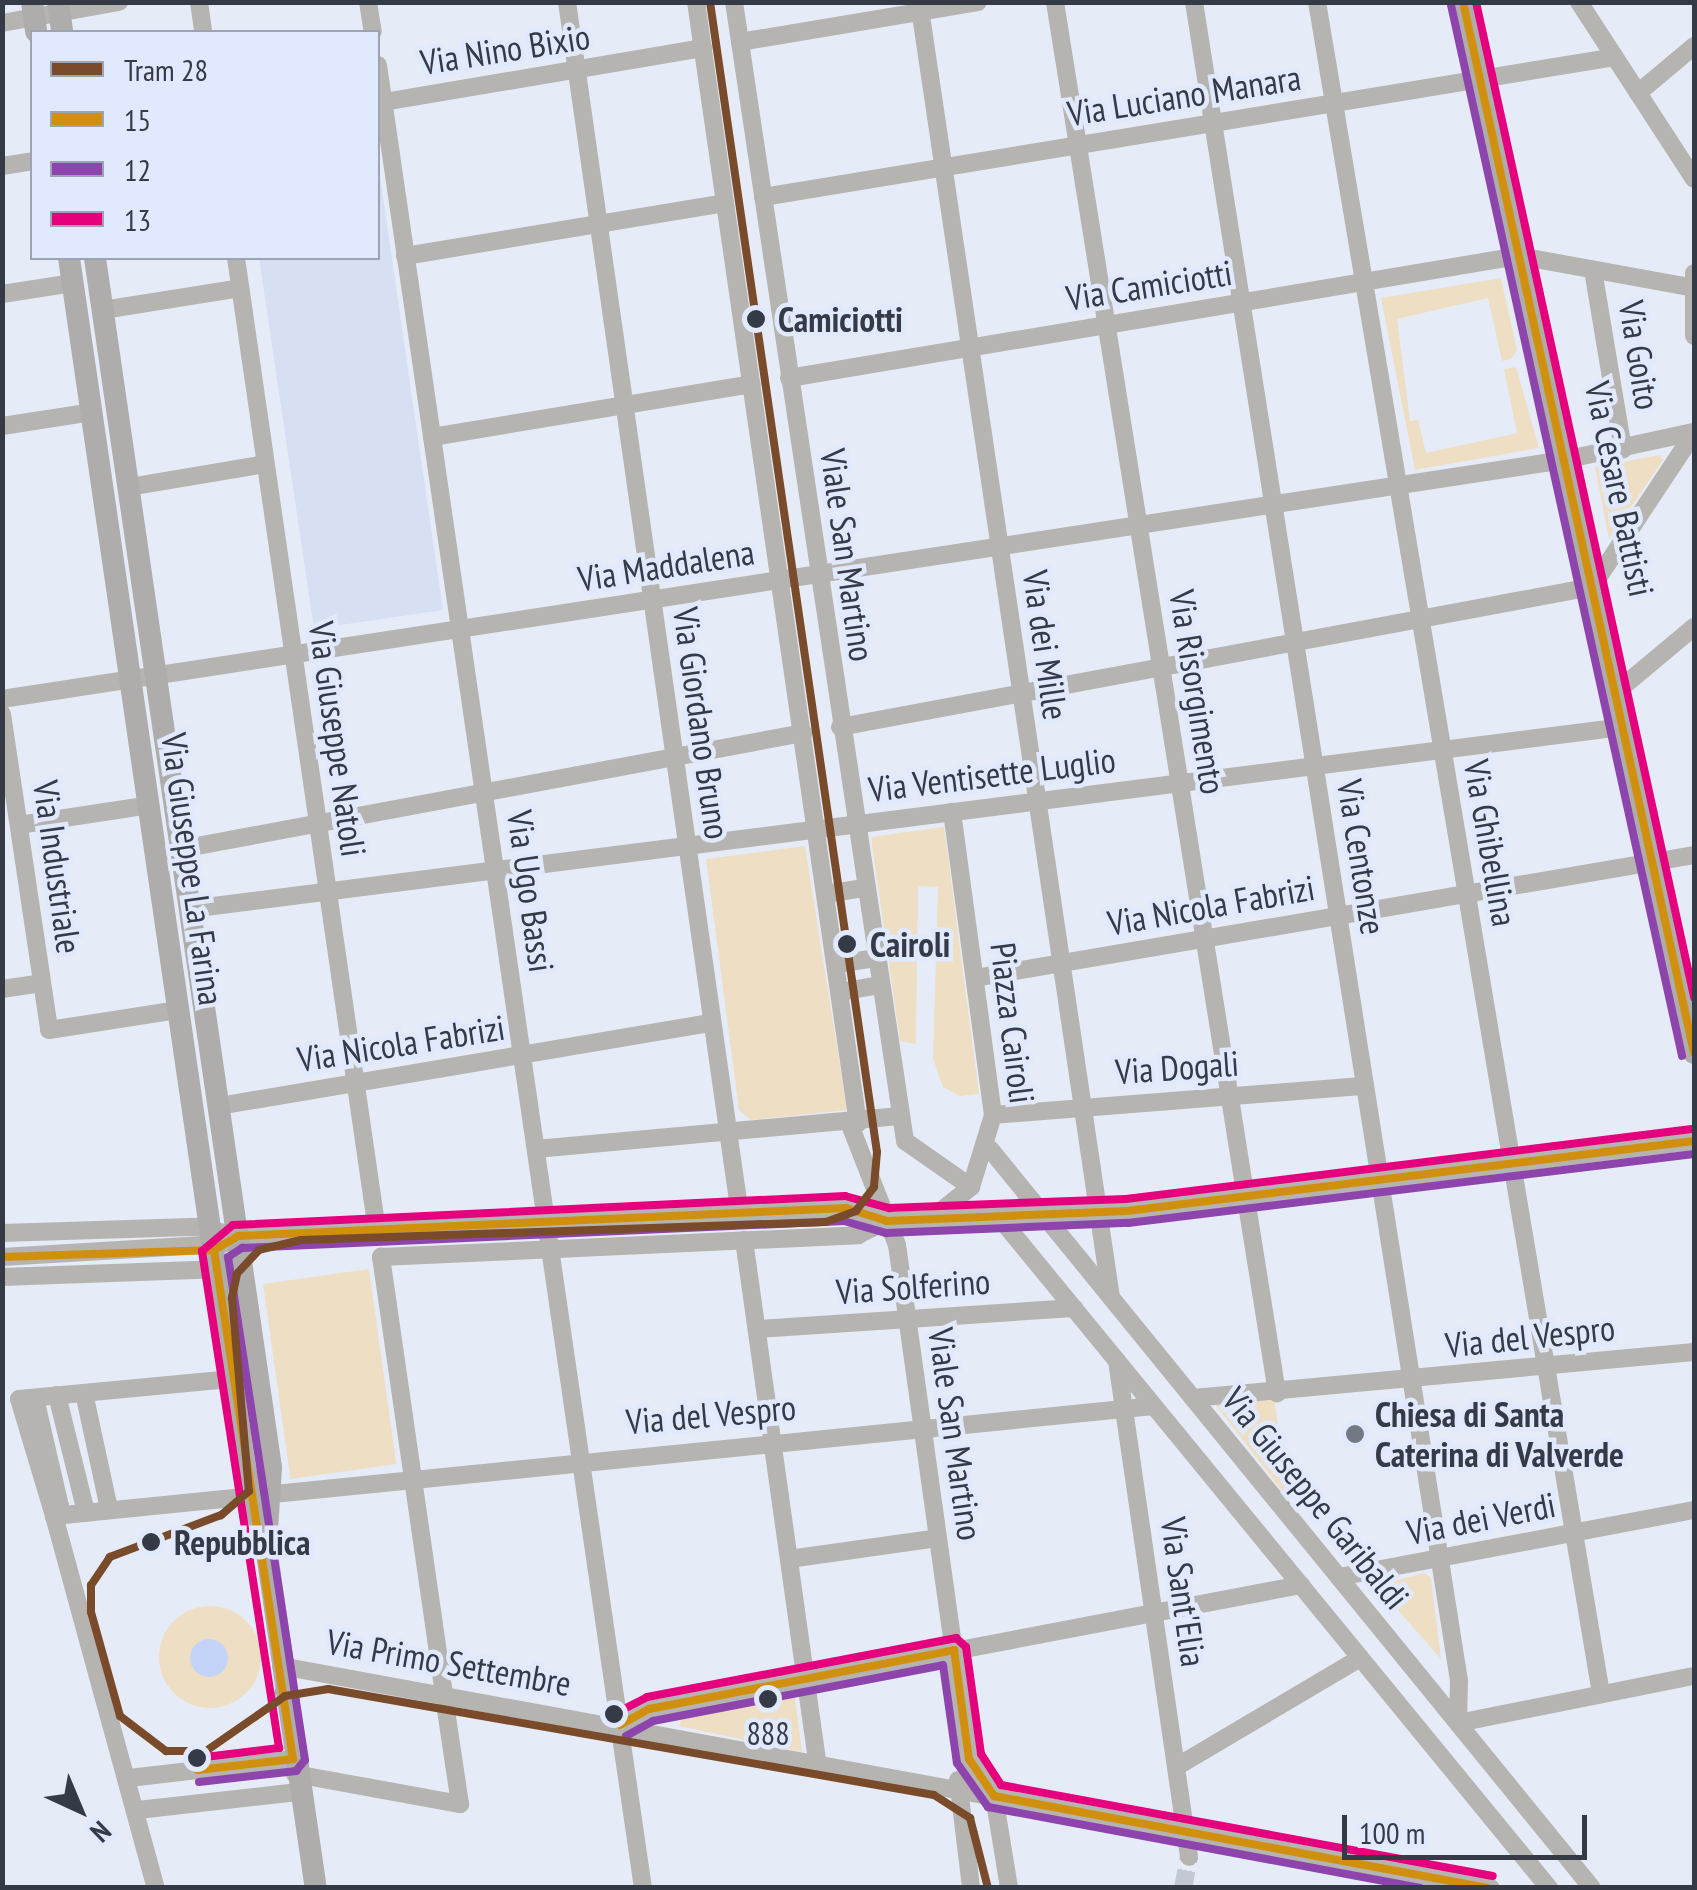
<!DOCTYPE html>
<html>
<head>
<meta charset="utf-8">
<style>
	body { margin:0 }
	#map { position:relative; width:1697px; height:1890px; overflow:hidden; background:#e6ecf7; font-family:"PT Sans Narrow",sans-serif }
	div>[style] { position:absolute }
	[style*='--x'] { left:calc(var(--x)*1px); top:calc(var(--y)*1px); width:calc(var(--w)*1px); rotate:calc(var(--a)*1deg) }
	.built>* { inset:0; background:#d7dff2 }
	.green>* { inset:0; background:#eedec4; transform-origin:0 0 }
	.round { border-radius:50% }
	.water>* { inset:0; background:#c4d4f9 }
	.minor-tunnel>* { height:18px; margin-top:-9px; transform-origin:0; background:repeating-linear-gradient(90deg,#c3c8d4 0 18px,transparent 0 27px) }
	.minor>* { height:18px; margin:-9px; padding:0 9px; transform-origin:9px; border-radius:9px; background:#b6b4b1 }
	.major>* { height:22px; margin:-11px; padding:0 11px; transform-origin:11px; border-radius:11px; background:#afadab }
	.tram>* { height:2.5px; margin:-1.25px; padding:0 1.25px; transform-origin:1.25px; border-radius:1.25px; background:#aaabae }
	.bus-1>* { height:8px; margin:-4px; padding:0 4px; transform-origin:4px; border-radius:4px; background:#d0900e }
	.bus-2>* { height:8px; margin:-4px; padding:0 4px; transform-origin:4px; border-radius:4px; background:#8e44ad }
	.bus-3>* { height:8px; margin:-4px; padding:0 4px; transform-origin:4px; border-radius:4px; background:#e5007d }
	.tram-1>* { height:8px; margin:-4px; padding:0 4px; transform-origin:4px; border-radius:4px; background:#7a4b2a }
	.dots>* { width:28px; height:28px; translate:-50% -50%; box-sizing:border-box; border:5px solid #e0e9fd; border-radius:50% }
	span { translate:-50% -50%; white-space:nowrap; text-align:center; line-height:1.15; -webkit-text-stroke:9px #e0e9fd; paint-order:stroke }
	.bus-label { font-size:32px; color:#353a47 }
	.street-label { font-size:35px; color:#353a47 }
	.stop-label { font-size:35px; color:#353a47; font-weight:700 }
	.left { translate:0 -50%; text-align:left }
	.poi-label { font-size:35px; color:#353a47; font-weight:700 }
	.frame { position:absolute; inset:0; border:5px solid #353a47; pointer-events:none }
	.legend { position:absolute; left:30px; top:30px; width:350px; height:230px; box-sizing:border-box; background:#e0e9fd; border:2px solid #9ca3b4; margin:0; padding:12px 18px; list-style:none; font-size:30px; color:#353a47 }
	.legend li { display:flex; align-items:center; gap:20px; height:50px }
	.legend b { width:50px; border:2px solid #9ca3b4 }
	.north { position:absolute; left:30px; top:1760px; width:100px; height:100px; -webkit-text-stroke:8px #e0e9fd; paint-order:stroke; rotate:136deg; font-size:28px; font-weight:700; line-height:40px; text-align:center; color:#353a47 }
	.north::after { content:''; display:block; margin:auto; width:35px; height:45px; background:#353a47; clip-path:polygon(50% 0,100% 100%,50% 72%,0 100%) }
	.scale { position:absolute; left:1342px; top:1815px; width:245px; height:45px; box-sizing:border-box; border:5px solid #353a47; border-top:0; padding-left:12px; font-size:30px; line-height:35px; white-space:nowrap; color:#353a47; -webkit-text-stroke:8px #e0e9fd; paint-order:stroke }
</style>
</head>
<body>
<div id="map">
	<div class="built">
		<i style="clip-path:polygon(378px 163px,443px 610px,314px 629px,259px 258px,378px 258px)"></i>
	</div>
	<div class="green">
		<i style="clip-path:polygon(1501px 278px,1517px 350px,1511px 359px,1502px 361px,1488px 298px,1397px 319px,1410px 421px,1418px 420px,1426px 453px,1517px 433px,1504px 369px,1516px 367px,1539px 448px,1415px 470px,1381px 298px)"></i>
		<i style="clip-path:polygon(1659px 455px,1663px 460px,1609px 539px,1595px 467px)"></i>
		<i style="clip-path:polygon(944px 827px,979px 1094px,960px 1096px,943px 1087px,933px 1059px,938px 887px,918px 886px,916px 1044px,900px 1041px,871px 837px)"></i>
		<i style="clip-path:polygon(805px 846px,847px 1110px,751px 1120px,739px 1110px,706px 859px)"></i>
		<i style="left:369px;top:1269px;width:197px;height:107px;rotate:82deg"></i>
		<i style="clip-path:polygon(1274px 1398px,1290px 1501px,1215px 1404px)"></i>
		<i style="clip-path:polygon(1425px 1573px,1431px 1578px,1441px 1659px,1382px 1592px,1385px 1583px)"></i>
		<i class="round" style="left:159px;top:1606px;width:102px;height:102px"></i>
		<i style="clip-path:polygon(794px 1691px,802px 1752px,679px 1726px,684px 1712px)"></i>
	</div>
	<div class="water">
		<i class="round" style="left:190px;top:1639px;width:38px;height:38px"></i>
	</div>
	<div class="minor-tunnel">
		<i style="--x:1183;--y:1888;--w:32;--a:-79"></i>
	</div>
	<div class="minor">
		<i style="--x:199;--y:2;--w:30;--a:82"></i>
		<i style="--x:368;--y:2;--w:30;--a:81"></i>
		<i style="--x:567;--y:2;--w:1224;--a:81.88"></i>
		<i style="--x:696;--y:2;--w:1133;--a:81.78"></i>
		<i style="--x:734;--y:2;--w:1152;--a:81.46"></i>
		<i style="--x:905;--y:1141;--w:80;--a:34.9"></i>
		<i style="--x:919;--y:2;--w:1309;--a:81.57"></i>
		<i style="--x:1055;--y:2;--w:1409;--a:80.93"></i>
		<i style="--x:1194;--y:2;--w:1700;--a:81.03"></i>
		<i style="--x:1459;--y:1681;--w:42;--a:91.4"></i>
		<i style="--x:1458;--y:1723;--w:241;--a:-11.3"></i>
		<i style="--x:1317;--y:2;--w:1716;--a:80.47"></i>
		<i style="--x:1579;--y:2;--w:211;--a:57"></i>
		<i style="--x:2;--y:23;--w:119;--a:-10.2"></i>
		<i style="--x:740;--y:42;--w:241;--a:-9.5"></i>
		<i style="--x:378;--y:65;--w:1842;--a:81.73"></i>
		<i style="--x:1638;--y:93;--w:73;--a:-40"></i>
		<i style="--x:378;--y:103;--w:330;--a:-9.6"></i>
		<i style="--x:2;--y:166;--w:30;--a:-9"></i>
		<i style="--x:763;--y:197;--w:863;--a:-9.33"></i>
		<i style="--x:405;--y:256;--w:324;--a:-9.4"></i>
		<i style="--x:236;--y:258;--w:982;--a:81.75"></i>
		<i style="--x:1593;--y:270;--w:182;--a:80.5"></i>
		<i style="--x:1694;--y:273;--w:63;--a:90"></i>
		<i style="--x:2;--y:294;--w:72;--a:-8.8"></i>
		<i style="--x:103;--y:310;--w:139;--a:-9.1"></i>
		<i style="--x:789;--y:378;--w:740;--a:-9.49"></i>
		<i style="--x:1519;--y:256;--w:174;--a:10.3"></i>
		<i style="--x:2;--y:426;--w:91;--a:-8.8"></i>
		<i style="--x:432;--y:437;--w:324;--a:-9.4"></i>
		<i style="--x:129;--y:487;--w:138;--a:-9.6"></i>
		<i style="--x:1615;--y:693;--w:103;--a:-39.9"></i>
		<i style="--x:2;--y:699;--w:1580;--a:-8.7"></i>
		<i style="--x:1564;--y:460;--w:133;--a:-12.2"></i>
		<i style="--x:2;--y:714;--w:319;--a:81.5"></i>
		<i style="--x:49;--y:1030;--w:131;--a:-8.8"></i>
		<i style="--x:840;--y:727;--w:765;--a:-10.55"></i>
		<i style="--x:1592;--y:587;--w:185;--a:-56.5"></i>
		<i style="--x:19;--y:825;--w:132;--a:-8.7"></i>
		<i style="--x:181;--y:849;--w:633;--a:-10.56"></i>
		<i style="--x:826;--y:894;--w:39;--a:-9"></i>
		<i style="--x:190;--y:909;--w:1445;--a:-7.24"></i>
		<i style="--x:836;--y:964;--w:40;--a:-8.5"></i>
		<i style="--x:975;--y:978;--w:729;--a:-9.71"></i>
		<i style="--x:2;--y:989;--w:40;--a:-8.5"></i>
		<i style="--x:840;--y:992;--w:41;--a:-9.9"></i>
		<i style="--x:219;--y:1106;--w:500;--a:-9.6"></i>
		<i style="--x:993;--y:1115;--w:373;--a:-4.5"></i>
		<i style="--x:850;--y:1125;--w:129;--a:68.6"></i>
		<i style="--x:897;--y:1245;--w:519;--a:82.03"></i>
		<i style="--x:969;--y:1759;--w:45;--a:56"></i>
		<i style="--x:994;--y:1796;--w:93;--a:80.7"></i>
		<i style="--x:536;--y:1149;--w:365;--a:-5.2"></i>
		<i style="--x:990;--y:1149;--w:953;--a:50.83"></i>
		<i style="--x:999;--y:1217;--w:868;--a:50.66"></i>
		<i style="--x:932;--y:1218;--w:50;--a:-38.5"></i>
		<i style="--x:971;--y:1187;--w:75;--a:-73"></i>
		<i style="--x:993;--y:1115;--w:306;--a:-97.7"></i>
		<i style="--x:2;--y:1233;--w:196;--a:-1.8"></i>
		<i style="--x:198;--y:1227;--w:41;--a:12.7"></i>
		<i style="--x:238;--y:1236;--w:609;--a:-2.64"></i>
		<i style="--x:846;--y:1208;--w:43;--a:17.6"></i>
		<i style="--x:887;--y:1221;--w:240;--a:-2.4"></i>
		<i style="--x:1127;--y:1211;--w:571;--a:-7.04"></i>
		<i style="--x:744;--y:1240;--w:525;--a:82.01"></i>
		<i style="--x:2;--y:1257;--w:222;--a:-3.4"></i>
		<i style="--x:2;--y:1277;--w:214;--a:-2.1"></i>
		<i style="--x:757;--y:1329;--w:318;--a:-3.8"></i>
		<i style="--x:1117;--y:1361;--w:501;--a:81.74"></i>
		<i style="--x:84;--y:1393;--w:119;--a:77.8"></i>
		<i style="--x:57;--y:1395;--w:121;--a:76.1"></i>
		<i style="--x:35;--y:1398;--w:111;--a:77"></i>
		<i style="--x:60;--y:1506;--w:12;--a:121"></i>
		<i style="--x:54;--y:1516;--w:386;--a:74.7"></i>
		<i style="--x:1193;--y:1398;--w:503;--a:-5.25"></i>
		<i style="--x:19;--y:1399;--w:214;--a:-5.4"></i>
		<i style="--x:19;--y:1399;--w:122;--a:73.3"></i>
		<i style="--x:54;--y:1516;--w:1105;--a:-5.71"></i>
		<i style="--x:789;--y:1559;--w:150;--a:-8"></i>
		<i style="--x:1339;--y:1577;--w:361;--a:-10.7"></i>
		<i style="--x:281;--y:1666;--w:1230;--a:10.4"></i>
		<i style="--x:444;--y:1694;--w:442;--a:-98.2"></i>
		<i style="--x:381;--y:1257;--w:478;--a:-2.6"></i>
		<i style="--x:858;--y:1235;--w:32;--a:-26"></i>
		<i style="--x:620;--y:1725;--w:33;--a:-29"></i>
		<i style="--x:649;--y:1709;--w:664;--a:-10.77"></i>
		<i style="--x:1176;--y:1767;--w:214;--a:-30.6"></i>
		<i style="--x:295;--y:1774;--w:168;--a:10.3"></i>
		<i style="--x:460;--y:1804;--w:95;--a:-98.5"></i>
		<i style="--x:129;--y:1778;--w:165;--a:-6.6"></i>
		<i style="--x:958;--y:1780;--w:109;--a:83.1"></i>
		<i style="--x:138;--y:1810;--w:161;--a:-6.4"></i>
	</div>
	<div class="major">
		<i style="--x:32;--y:2;--w:30;--a:82"></i>
		<i style="--x:58;--y:2;--w:30;--a:82"></i>
		<i style="--x:1463;--y:2;--w:1076;--a:77.6"></i>
		<i style="--x:69;--y:258;--w:1224;--a:81.73"></i>
		<i style="--x:245;--y:1469;--w:81;--a:74.9"></i>
		<i style="--x:266;--y:1547;--w:345;--a:81.7"></i>
		<i style="--x:95;--y:258;--w:1222;--a:81.72"></i>
		<i style="--x:271;--y:1467;--w:80;--a:93.6"></i>
	</div>
	<div class="tram">
		<i style="--x:261;--y:1463;--w:197;--a:82.4"></i>
		<i style="--x:287;--y:1658;--w:48;--a:108.1"></i>
	</div>
	<div class="bus-1">
		<i style="--x:1463;--y:2;--w:1076;--a:77.6"></i>
		<i style="--x:2;--y:1257;--w:212;--a:-1.9"></i>
		<i style="--x:214;--y:1250;--w:28;--a:-30"></i>
		<i style="--x:238;--y:1236;--w:609;--a:-2.64"></i>
		<i style="--x:846;--y:1208;--w:43;--a:17.6"></i>
		<i style="--x:887;--y:1221;--w:240;--a:-2.4"></i>
		<i style="--x:1127;--y:1211;--w:571;--a:-7.04"></i>
		<i style="--x:620;--y:1725;--w:33;--a:-29"></i>
		<i style="--x:649;--y:1709;--w:311;--a:-10.9"></i>
		<i style="--x:954;--y:1650;--w:110;--a:82.2"></i>
		<i style="--x:969;--y:1759;--w:45;--a:56"></i>
		<i style="--x:994;--y:1796;--w:502;--a:10.55"></i>
		<i style="--x:198;--y:1770;--w:96;--a:-6.6"></i>
		<i style="--x:293;--y:1759;--w:515;--a:-98.82"></i>
	</div>
	<div class="bus-2">
		<i style="--x:1451;--y:5;--w:1076;--a:77.6"></i>
		<i style="--x:626;--y:1736;--w:31;--a:-29"></i>
		<i style="--x:653;--y:1721;--w:295;--a:-10.9"></i>
		<i style="--x:943;--y:1665;--w:99;--a:81.9"></i>
		<i style="--x:957;--y:1763;--w:54;--a:54.8"></i>
		<i style="--x:988;--y:1807;--w:440;--a:10.6"></i>
		<i style="--x:199;--y:1782;--w:98;--a:-6.5"></i>
		<i style="--x:296;--y:1771;--w:14;--a:-51"></i>
		<i style="--x:305;--y:1760;--w:509;--a:-98.7"></i>
		<i style="--x:228;--y:1257;--w:17;--a:-33"></i>
		<i style="--x:242;--y:1248;--w:603;--a:-2.57"></i>
		<i style="--x:844;--y:1221;--w:44;--a:15.9"></i>
		<i style="--x:886;--y:1233;--w:242;--a:-2.4"></i>
		<i style="--x:1128;--y:1223;--w:570;--a:-6.95"></i>
	</div>
	<div class="bus-3">
		<i style="--x:1476;--y:2;--w:1019;--a:77.64"></i>
		<i style="--x:614;--y:1714;--w:37;--a:-27"></i>
		<i style="--x:647;--y:1697;--w:315;--a:-10.8"></i>
		<i style="--x:956;--y:1638;--w:13;--a:42"></i>
		<i style="--x:966;--y:1647;--w:108;--a:82"></i>
		<i style="--x:981;--y:1754;--w:37;--a:57"></i>
		<i style="--x:1001;--y:1785;--w:500;--a:10.48"></i>
		<i style="--x:197;--y:1758;--w:83;--a:-7"></i>
		<i style="--x:279;--y:1748;--w:503;--a:-98.81"></i>
		<i style="--x:202;--y:1251;--w:40;--a:-40"></i>
		<i style="--x:233;--y:1225;--w:613;--a:-2.71"></i>
		<i style="--x:845;--y:1196;--w:46;--a:15.3"></i>
		<i style="--x:889;--y:1208;--w:237;--a:-2.2"></i>
		<i style="--x:1126;--y:1199;--w:570;--a:-7.05"></i>
	</div>
	<div class="tram-1">
		<i style="--x:710;--y:2;--w:1162;--a:81.74"></i>
		<i style="--x:877;--y:1152;--w:35;--a:95"></i>
		<i style="--x:874;--y:1187;--w:30;--a:127"></i>
		<i style="--x:856;--y:1211;--w:32;--a:160"></i>
		<i style="--x:826;--y:1222;--w:525;--a:178.04"></i>
		<i style="--x:301;--y:1240;--w:43;--a:166.6"></i>
		<i style="--x:259;--y:1250;--w:33;--a:133"></i>
		<i style="--x:237;--y:1274;--w:25;--a:102"></i>
		<i style="--x:232;--y:1298;--w:194;--a:85"></i>
		<i style="--x:249;--y:1491;--w:37;--a:139"></i>
		<i style="--x:221;--y:1515;--w:119;--a:159.3"></i>
		<i style="--x:110;--y:1557;--w:34;--a:124"></i>
		<i style="--x:91;--y:1585;--w:27;--a:90"></i>
		<i style="--x:91;--y:1612;--w:108;--a:74.4"></i>
		<i style="--x:120;--y:1716;--w:58;--a:37.3"></i>
		<i style="--x:166;--y:1751;--w:40;--a:0"></i>
		<i style="--x:206;--y:1751;--w:96;--a:-34.8"></i>
		<i style="--x:285;--y:1696;--w:44;--a:-9.2"></i>
		<i style="--x:328;--y:1689;--w:615;--a:9.92"></i>
		<i style="--x:934;--y:1795;--w:43;--a:32.6"></i>
		<i style="--x:970;--y:1818;--w:72;--a:75.6"></i>
	</div>
	<div class="dots">
		<i style="left:756px;top:319px;background:#353a47"></i>
		<i style="left:847px;top:944px;background:#353a47"></i>
		<i style="left:1355px;top:1434px;background:#737885"></i>
		<i style="left:151px;top:1542px;background:#353a47"></i>
		<i style="left:768px;top:1699px;background:#353a47"></i>
		<i style="left:614px;top:1714px;background:#353a47"></i>
		<i style="left:197px;top:1758px;background:#353a47"></i>
	</div>
	<div class="bus-label">
		<span style="left:768px;top:1733px">888</span>
	</div>
	<div class="street-label">
		<span style="left:505px;top:49px;rotate:-9deg">Via Nino Bixio</span>
		<span style="left:1184px;top:95px;rotate:-9deg">Via Luciano Manara</span>
		<span style="left:1149px;top:285px;rotate:-9deg">Via Camiciotti</span>
		<span style="left:1640px;top:355px;rotate:81deg">Via Goito</span>
		<span style="left:1620px;top:489px;rotate:78deg">Via Cesare Battisti</span>
		<span style="left:848px;top:555px;rotate:82deg">Viale San Martino</span>
		<span style="left:666px;top:565px;rotate:-9deg">Via Maddalena</span>
		<span style="left:1046px;top:645px;rotate:82deg">Via dei Mille</span>
		<span style="left:1198px;top:692px;rotate:81deg">Via Risorgimento</span>
		<span style="left:702px;top:723px;rotate:82deg">Via Giordano Bruno</span>
		<span style="left:338px;top:739px;rotate:82deg">Via Giuseppe Natoli</span>
		<span style="left:992px;top:774px;rotate:-7deg">Via Ventisette Luglio</span>
		<span style="left:1491px;top:843px;rotate:80deg">Via Ghibellina</span>
		<span style="left:1362px;top:857px;rotate:81deg">Via Centonze</span>
		<span style="left:58px;top:867px;rotate:82deg">Via Industriale</span>
		<span style="left:193px;top:869px;rotate:82deg">Via Giuseppe La Farina</span>
		<span style="left:531px;top:891px;rotate:82deg">Via Ugo Bassi</span>
		<span style="left:1211px;top:905px;rotate:-10deg">Via Nicola Fabrizi</span>
		<span style="left:1013px;top:1023px;rotate:83deg">Piazza Cairoli</span>
		<span style="left:401px;top:1043px;rotate:-9deg">Via Nicola Fabrizi</span>
		<span style="left:1177px;top:1067px;rotate:-4deg">Via Dogali</span>
		<span style="left:913px;top:1286px;rotate:-4deg">Via Solferino</span>
		<span style="left:1530px;top:1336px;rotate:-6deg">Via del Vespro</span>
		<span style="left:711px;top:1414px;rotate:-5deg">Via del Vespro</span>
		<span style="left:956px;top:1434px;rotate:82deg">Viale San Martino</span>
		<span style="left:1316px;top:1498px;rotate:51deg">Via Giuseppe Garibaldi</span>
		<span style="left:1481px;top:1518px;rotate:-11deg">Via dei Verdi</span>
		<span style="left:1184px;top:1592px;rotate:82deg">Via Sant'Elia</span>
		<span style="left:449px;top:1662px;rotate:10deg">Via Primo Settembre</span>
	</div>
	<div class="stop-label">
		<span class="left" style="left:778px;top:319px">Camiciotti</span>
		<span class="left" style="left:870px;top:944px">Cairoli</span>
		<span class="left" style="left:174px;top:1542px">Repubblica</span>
	</div>
	<div class="poi-label">
		<span class="left" style="left:1375px;top:1434px">Chiesa di Santa<br>Caterina di Valverde</span>
	</div>
	<div class="frame"></div>
	<ul class="legend">
	<li><b style="height:12px;background:#7a4b2a"></b>Tram 28</li>
	<li><b style="height:12px;background:#d0900e"></b>15</li>
	<li><b style="height:12px;background:#8e44ad"></b>12</li>
	<li><b style="height:12px;background:#e5007d"></b>13</li>
	</ul>
	<div class="north">N</div>
	<div class="scale">100 m</div>
</div>
</body>
</html>
